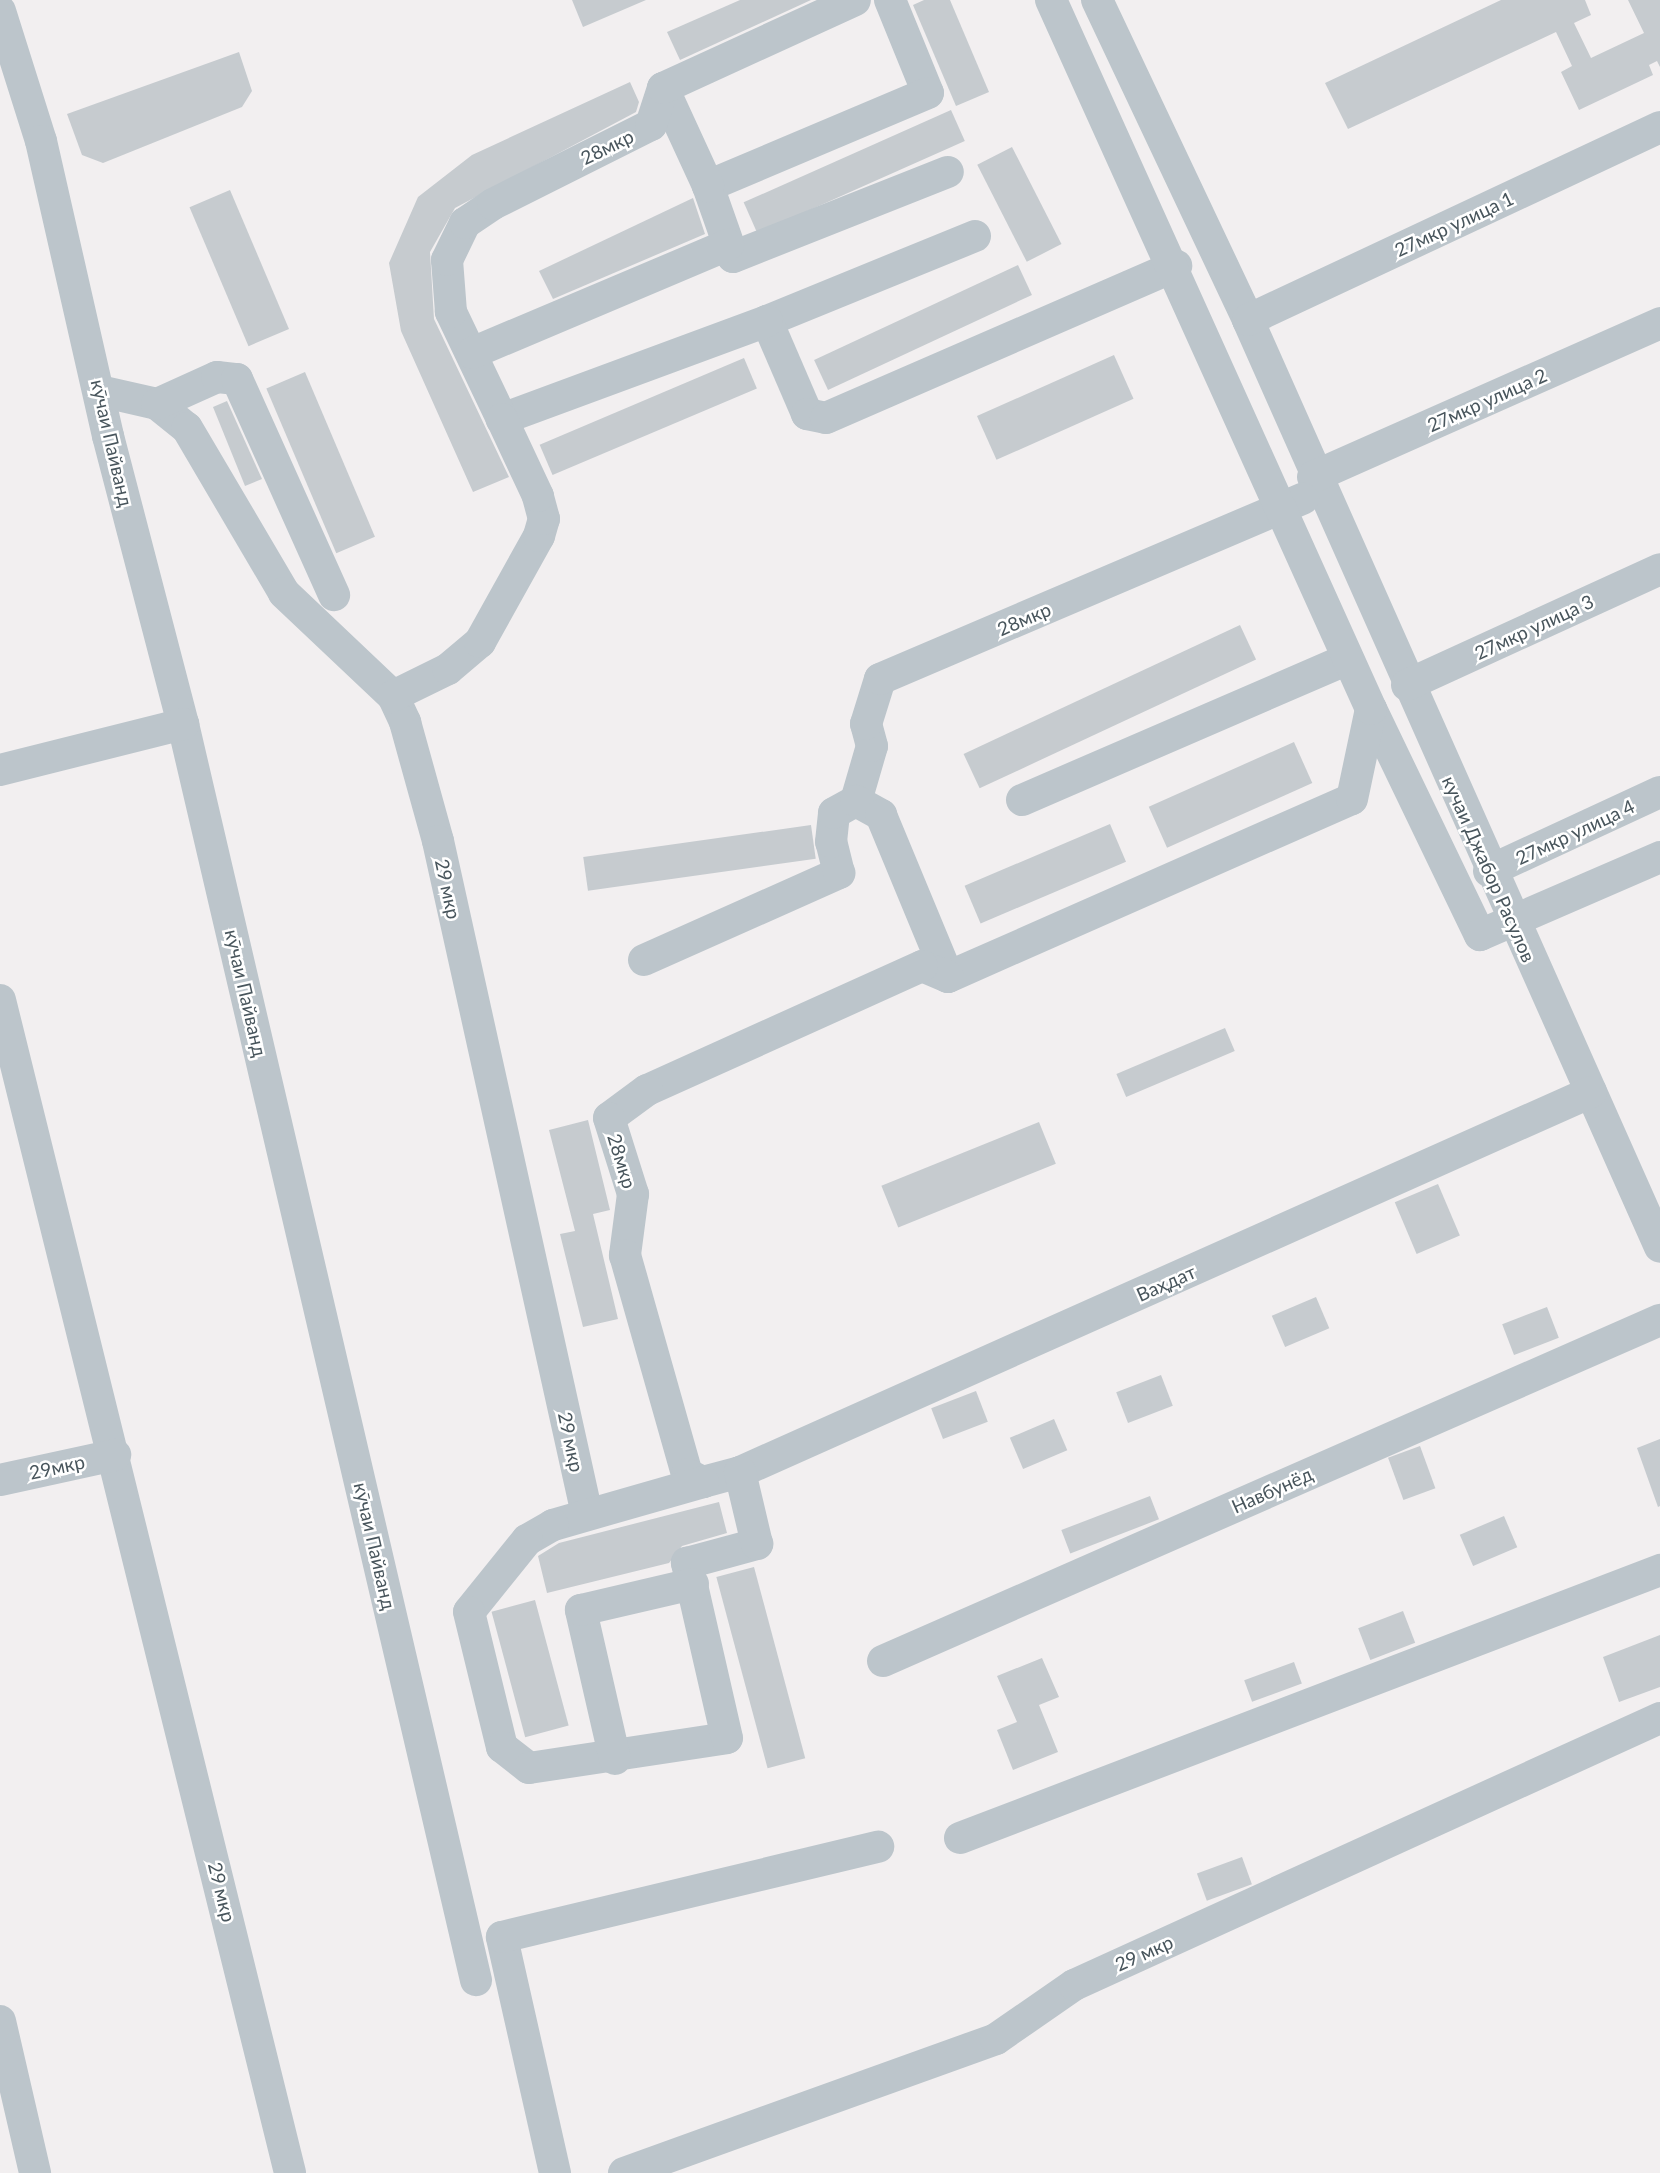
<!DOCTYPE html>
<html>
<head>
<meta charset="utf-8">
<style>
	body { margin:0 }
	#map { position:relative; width:1660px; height:2173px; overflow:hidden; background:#f2eff0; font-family:Lato,sans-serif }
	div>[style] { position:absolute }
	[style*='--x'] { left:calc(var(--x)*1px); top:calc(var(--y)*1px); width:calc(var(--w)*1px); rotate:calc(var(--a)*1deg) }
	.building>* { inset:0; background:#c6cbcf; transform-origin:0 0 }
	.minor>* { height:32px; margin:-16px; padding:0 16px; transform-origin:16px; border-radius:16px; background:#bcc5cb }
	span { translate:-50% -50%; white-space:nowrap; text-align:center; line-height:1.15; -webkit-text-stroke:5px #fff; paint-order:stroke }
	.street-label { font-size:19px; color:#48555c }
</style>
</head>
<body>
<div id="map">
	<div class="building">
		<i style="clip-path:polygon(572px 0,646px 0,583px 27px)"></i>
		<i style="clip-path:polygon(740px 0,811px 0,680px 60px,667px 32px)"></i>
		<i style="clip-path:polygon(924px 0,950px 0,989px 92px,956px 106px,913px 5px)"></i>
		<i style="clip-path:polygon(1501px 0,1585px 0,1591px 15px,1574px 23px,1591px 58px,1644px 33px,1628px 0,1660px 0,1660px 67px,1657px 61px,1649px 65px,1653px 75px,1579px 110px,1561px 72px,1572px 66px,1556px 32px,1348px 129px,1325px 83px)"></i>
		<i style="clip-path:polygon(239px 52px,252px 91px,242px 107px,103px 163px,82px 155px,67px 114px)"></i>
		<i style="clip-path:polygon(630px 82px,639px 102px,636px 112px,455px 208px,430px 252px,434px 319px,509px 477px,473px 492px,401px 331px,389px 263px,418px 197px,472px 155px)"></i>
		<i style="left:951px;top:110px;width:34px;height:227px;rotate:66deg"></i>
		<i style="left:1012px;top:147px;width:109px;height:39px;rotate:63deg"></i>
		<i style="left:230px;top:190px;width:151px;height:44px;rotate:67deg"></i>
		<i style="clip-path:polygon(693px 198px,705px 234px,553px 299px,539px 271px)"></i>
		<i style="left:1018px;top:265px;width:33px;height:225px;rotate:65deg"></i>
		<i style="left:1114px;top:355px;width:48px;height:150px;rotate:66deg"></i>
		<i style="left:744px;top:358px;width:33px;height:222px;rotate:67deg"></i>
		<i style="left:305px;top:372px;width:179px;height:42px;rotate:67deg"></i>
		<i style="clip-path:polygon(227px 401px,262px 479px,245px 486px,213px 407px)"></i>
		<i style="left:1240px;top:625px;width:38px;height:305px;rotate:65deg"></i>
		<i style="left:1294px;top:742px;width:45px;height:159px;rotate:66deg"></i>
		<i style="left:1110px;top:824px;width:41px;height:158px;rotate:67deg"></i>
		<i style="left:811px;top:825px;width:34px;height:230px;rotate:82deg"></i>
		<i style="left:1225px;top:1028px;width:25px;height:118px;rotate:67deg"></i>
		<i style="clip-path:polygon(588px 1120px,610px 1210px,593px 1214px,618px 1319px,583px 1327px,560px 1234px,575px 1231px,549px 1130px)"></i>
		<i style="left:1039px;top:1122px;width:45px;height:170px;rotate:68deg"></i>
		<i style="left:1438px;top:1184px;width:56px;height:47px;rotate:67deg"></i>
		<i style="left:1316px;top:1297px;width:34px;height:48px;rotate:67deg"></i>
		<i style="left:1547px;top:1307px;width:33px;height:48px;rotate:69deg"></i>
		<i style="left:1161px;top:1375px;width:33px;height:48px;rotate:69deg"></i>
		<i style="left:976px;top:1391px;width:33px;height:48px;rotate:69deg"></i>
		<i style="left:1054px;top:1419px;width:34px;height:48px;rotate:67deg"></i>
		<i style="clip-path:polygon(1660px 1439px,1660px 1506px,1658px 1507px,1637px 1448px)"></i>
		<i style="left:1420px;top:1446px;width:45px;height:34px;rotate:70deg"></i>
		<i style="left:1150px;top:1496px;width:25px;height:95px;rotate:69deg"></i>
		<i style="clip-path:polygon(719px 1502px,727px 1533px,682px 1546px,669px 1563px,547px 1593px,538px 1556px,559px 1543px)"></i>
		<i style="left:1504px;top:1516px;width:34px;height:48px;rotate:67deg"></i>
		<i style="left:754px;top:1567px;width:198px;height:39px;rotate:75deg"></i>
		<i style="left:535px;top:1600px;width:130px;height:45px;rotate:75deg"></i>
		<i style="left:1403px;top:1611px;width:34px;height:48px;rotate:69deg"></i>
		<i style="clip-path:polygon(1660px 1635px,1660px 1687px,1619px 1702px,1603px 1657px)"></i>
		<i style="clip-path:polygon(1042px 1658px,1059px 1697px,1039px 1705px,1058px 1752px,1013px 1770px,997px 1730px,1017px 1722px,997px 1676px)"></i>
		<i style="left:1294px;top:1662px;width:23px;height:53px;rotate:70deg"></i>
		<i style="left:1242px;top:1857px;width:29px;height:48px;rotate:70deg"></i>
	</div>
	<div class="minor">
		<i style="--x:890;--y:0;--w:100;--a:67.8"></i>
		<i style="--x:928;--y:93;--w:239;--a:157.1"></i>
		<i style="--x:708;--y:186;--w:75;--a:70.6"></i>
		<i style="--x:733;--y:257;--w:231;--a:-21.6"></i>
		<i style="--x:1097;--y:0;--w:354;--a:64.7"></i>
		<i style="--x:1248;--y:320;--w:1014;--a:66.04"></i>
		<i style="--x:0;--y:11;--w:136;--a:72.5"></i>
		<i style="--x:41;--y:141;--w:303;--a:77.2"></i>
		<i style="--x:108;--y:436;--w:298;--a:75.4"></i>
		<i style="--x:183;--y:724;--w:1290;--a:76.87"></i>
		<i style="--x:663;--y:88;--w:108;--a:65.3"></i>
		<i style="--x:975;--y:236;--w:225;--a:157.8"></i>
		<i style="--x:767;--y:321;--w:101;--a:66.7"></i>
		<i style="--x:807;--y:414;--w:19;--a:12"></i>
		<i style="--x:826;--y:418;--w:382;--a:-23.5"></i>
		<i style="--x:1248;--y:320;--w:455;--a:-25.1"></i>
		<i style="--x:767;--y:321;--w:283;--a:159.7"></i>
		<i style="--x:502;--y:419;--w:119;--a:-115.5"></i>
		<i style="--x:451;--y:312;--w:52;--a:-94.4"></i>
		<i style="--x:447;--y:260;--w:41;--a:-64.1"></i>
		<i style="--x:465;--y:223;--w:34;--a:-34"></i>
		<i style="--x:493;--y:204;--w:177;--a:-26.6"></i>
		<i style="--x:651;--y:125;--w:39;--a:-72"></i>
		<i style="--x:663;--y:88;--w:211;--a:-24.6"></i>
		<i style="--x:472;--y:353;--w:278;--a:-22.9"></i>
		<i style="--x:100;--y:391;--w:58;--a:12.8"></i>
		<i style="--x:157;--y:404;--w:38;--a:39"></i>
		<i style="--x:187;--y:428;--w:191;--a:59.5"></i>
		<i style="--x:284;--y:593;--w:150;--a:43.4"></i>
		<i style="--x:393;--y:696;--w:29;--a:65"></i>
		<i style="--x:405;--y:722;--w:123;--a:74.5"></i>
		<i style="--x:438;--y:841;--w:689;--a:77.52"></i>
		<i style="--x:157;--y:404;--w:66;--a:-24.2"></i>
		<i style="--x:217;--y:377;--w:20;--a:6"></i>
		<i style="--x:237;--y:379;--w:237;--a:65.8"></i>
		<i style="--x:1313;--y:477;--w:380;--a:-23.9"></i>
		<i style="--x:1407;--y:685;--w:278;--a:-24.6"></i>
		<i style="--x:393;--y:696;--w:61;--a:-26.1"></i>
		<i style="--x:448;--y:669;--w:42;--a:-40.2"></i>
		<i style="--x:480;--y:642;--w:121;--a:-60.9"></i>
		<i style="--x:539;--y:536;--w:18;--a:-74"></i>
		<i style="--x:544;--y:519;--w:24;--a:-105"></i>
		<i style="--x:538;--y:496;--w:85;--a:-115.1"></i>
		<i style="--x:1371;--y:709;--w:251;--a:64.3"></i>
		<i style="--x:1480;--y:935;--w:196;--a:-23.4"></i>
		<i style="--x:0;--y:770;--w:189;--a:-14.1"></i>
		<i style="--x:1022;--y:800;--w:355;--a:-23.4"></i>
		<i style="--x:856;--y:801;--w:57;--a:-73.8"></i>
		<i style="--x:872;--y:746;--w:23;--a:-105"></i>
		<i style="--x:866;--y:724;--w:47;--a:-72.7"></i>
		<i style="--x:880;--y:679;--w:460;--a:-23.1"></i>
		<i style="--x:1489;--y:871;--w:188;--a:-24.8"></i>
		<i style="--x:644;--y:960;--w:214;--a:-24"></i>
		<i style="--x:839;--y:873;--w:32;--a:-104"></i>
		<i style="--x:831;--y:842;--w:29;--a:-84"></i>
		<i style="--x:834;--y:813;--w:25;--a:-29"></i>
		<i style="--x:856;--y:801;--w:29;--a:29"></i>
		<i style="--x:881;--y:815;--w:175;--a:67.5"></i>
		<i style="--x:948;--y:977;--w:441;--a:-23.8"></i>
		<i style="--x:1352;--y:799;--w:92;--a:-78.1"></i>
		<i style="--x:1371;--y:709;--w:778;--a:-114.29"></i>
		<i style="--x:948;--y:977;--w:28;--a:-157"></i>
		<i style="--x:922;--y:966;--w:302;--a:155.7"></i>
		<i style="--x:647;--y:1090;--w:47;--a:143.6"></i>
		<i style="--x:609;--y:1118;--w:80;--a:72.5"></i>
		<i style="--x:633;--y:1194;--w:62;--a:97.5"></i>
		<i style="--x:625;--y:1255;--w:228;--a:74.2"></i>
		<i style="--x:687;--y:1474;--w:18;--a:27"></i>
		<i style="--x:703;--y:1482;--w:38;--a:-15"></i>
		<i style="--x:740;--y:1472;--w:932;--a:-24.06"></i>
		<i style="--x:0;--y:1000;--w:1208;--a:76.11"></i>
		<i style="--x:0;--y:1480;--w:118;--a:-12.3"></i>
		<i style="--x:703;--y:1482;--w:156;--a:164"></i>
		<i style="--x:553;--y:1525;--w:30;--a:150"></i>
		<i style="--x:527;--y:1540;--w:92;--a:128.9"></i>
		<i style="--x:469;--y:1612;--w:139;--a:76.3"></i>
		<i style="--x:502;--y:1747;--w:34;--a:38"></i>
		<i style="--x:529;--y:1768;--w:200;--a:-8.6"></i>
		<i style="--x:727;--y:1738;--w:180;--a:-102.9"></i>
		<i style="--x:687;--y:1563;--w:73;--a:-15.2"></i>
		<i style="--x:757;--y:1544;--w:74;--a:-103.3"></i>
		<i style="--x:883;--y:1661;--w:849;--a:-23.7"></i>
		<i style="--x:615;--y:1759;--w:153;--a:-102.9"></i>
		<i style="--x:581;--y:1610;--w:115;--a:-13.1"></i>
		<i style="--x:960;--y:1838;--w:750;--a:-20.95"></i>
		<i style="--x:0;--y:2021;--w:156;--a:77"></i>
		<i style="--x:555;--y:2173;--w:242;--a:-102.7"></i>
		<i style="--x:502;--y:1937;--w:387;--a:-13.5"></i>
		<i style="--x:624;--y:2173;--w:395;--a:-19.8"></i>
		<i style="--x:996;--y:2039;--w:95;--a:-34.7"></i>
		<i style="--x:1074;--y:1985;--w:644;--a:-24.5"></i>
	</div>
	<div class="street-label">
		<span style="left:607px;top:147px;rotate:-26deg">28мкр</span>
		<span style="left:1454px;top:224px;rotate:-25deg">27мкр улица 1</span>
		<span style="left:1487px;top:400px;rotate:-24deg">27мкр улица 2</span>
		<span style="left:112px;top:443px;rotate:77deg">кӯчаи Пайванд</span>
		<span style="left:1024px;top:619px;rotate:-23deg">28мкр</span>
		<span style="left:1534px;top:627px;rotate:-25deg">27мкр улица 3</span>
		<span style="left:1575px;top:832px;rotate:-25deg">27мкр улица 4</span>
		<span style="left:1489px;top:869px;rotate:66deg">кучаи Джабор Расулов</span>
		<span style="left:448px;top:889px;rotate:78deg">29 мкр</span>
		<span style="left:246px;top:993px;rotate:77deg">кӯчаи Пайванд</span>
		<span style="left:622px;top:1161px;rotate:73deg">28мкр</span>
		<span style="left:1166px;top:1283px;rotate:-24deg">Ваҳдат</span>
		<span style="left:571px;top:1442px;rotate:78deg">29 мкр</span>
		<span style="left:57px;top:1467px;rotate:-12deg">29мкр</span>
		<span style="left:1272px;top:1490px;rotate:-24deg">Навбунёд</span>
		<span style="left:375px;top:1546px;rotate:77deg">кӯчаи Пайванд</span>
		<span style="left:222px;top:1892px;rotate:76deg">29 мкр</span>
		<span style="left:1144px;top:1953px;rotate:-24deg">29 мкр</span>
	</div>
</div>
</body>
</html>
